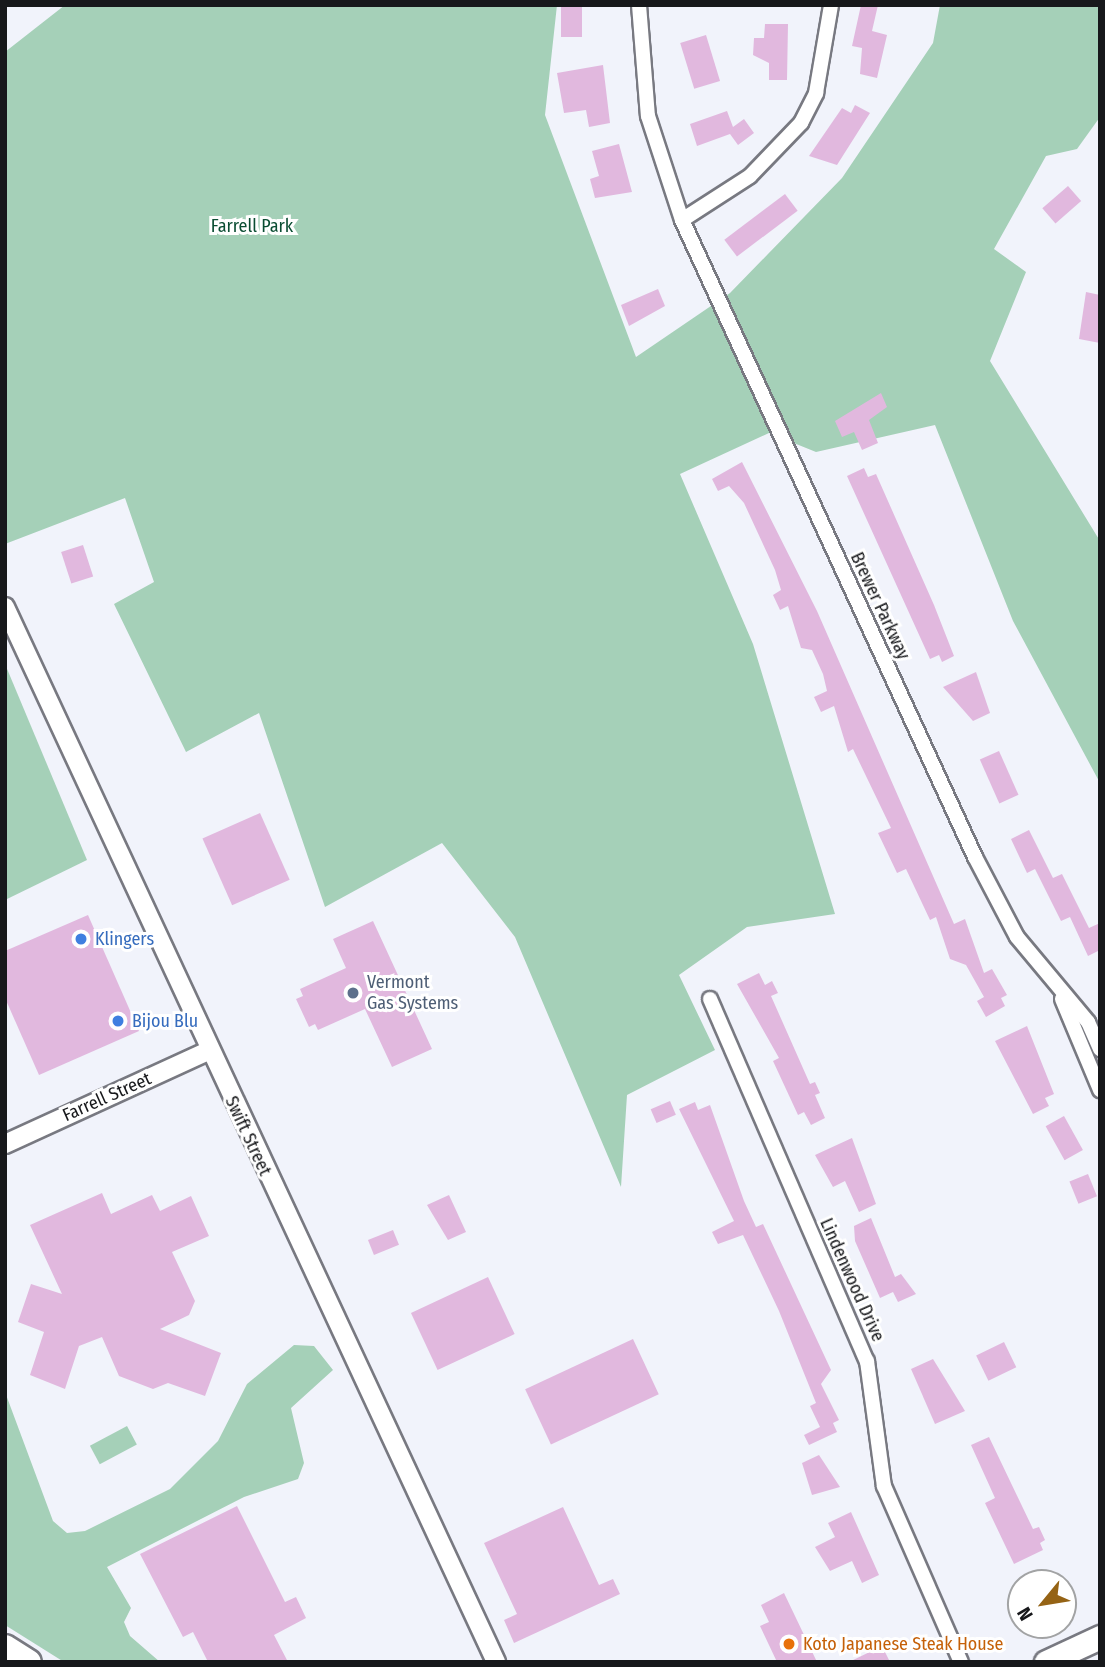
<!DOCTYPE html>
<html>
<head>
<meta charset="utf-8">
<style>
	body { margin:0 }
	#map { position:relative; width:1105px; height:1667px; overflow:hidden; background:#f1f3fb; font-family:"Fira Sans Condensed",sans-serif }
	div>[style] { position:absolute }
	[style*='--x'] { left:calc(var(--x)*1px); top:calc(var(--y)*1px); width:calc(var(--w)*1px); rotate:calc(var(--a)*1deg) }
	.green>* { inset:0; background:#a5d0b8; transform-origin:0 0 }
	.building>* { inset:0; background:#e1b8de; transform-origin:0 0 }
	.roads { filter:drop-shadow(2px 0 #787981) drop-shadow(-2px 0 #787981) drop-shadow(0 2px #787981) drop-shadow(0 -2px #787981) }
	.minor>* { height:14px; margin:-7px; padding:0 7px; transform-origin:7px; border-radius:7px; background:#fff }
	.tertiary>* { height:18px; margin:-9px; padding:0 9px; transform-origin:9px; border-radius:9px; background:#fff }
	.trunk>* { height:23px; margin:-11.5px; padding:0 11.5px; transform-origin:11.5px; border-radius:11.5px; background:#fff }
	.motorway>* { height:24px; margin:-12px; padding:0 12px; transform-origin:12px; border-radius:12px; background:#fff }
	.dots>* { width:19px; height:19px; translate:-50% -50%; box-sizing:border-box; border:4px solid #fff; border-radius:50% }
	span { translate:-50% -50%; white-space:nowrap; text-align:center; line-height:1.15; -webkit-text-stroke:6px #fff; paint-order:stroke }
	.park-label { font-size:18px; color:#0a4d32 }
	.street-label { font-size:18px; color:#17181b }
	.shop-label { font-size:18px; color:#366cbe }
	.left { translate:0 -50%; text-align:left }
	.service-label { font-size:18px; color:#4e5e75 }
	.food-label { font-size:18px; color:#c56008 }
	.frame { position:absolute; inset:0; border:7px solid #17181b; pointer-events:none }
	.north { position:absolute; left:1007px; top:1569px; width:70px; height:70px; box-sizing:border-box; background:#fff; border:2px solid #a2a3a4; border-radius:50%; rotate:240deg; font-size:19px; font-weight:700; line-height:28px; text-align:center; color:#17181b }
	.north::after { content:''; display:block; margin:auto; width:24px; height:32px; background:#956315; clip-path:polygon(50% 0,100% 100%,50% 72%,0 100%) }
</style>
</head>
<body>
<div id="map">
	<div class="green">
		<i style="clip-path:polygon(65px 5px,557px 5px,545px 115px,636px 357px,730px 293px,842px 178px,933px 43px,940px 5px,1100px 5px,1100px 117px,1077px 149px,1046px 156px,994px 249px,1026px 272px,990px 361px,1100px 541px,1100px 783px,1013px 621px,935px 425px,816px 452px,769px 433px,680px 474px,753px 644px,835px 914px,747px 927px,679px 975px,715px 1050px,627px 1095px,621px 1187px,515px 937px,442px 843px,325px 907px,259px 713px,186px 752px,114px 604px,154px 582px,125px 498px,5px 544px,5px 52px)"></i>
		<i style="clip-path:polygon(5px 664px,87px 860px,5px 900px)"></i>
		<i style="clip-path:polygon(294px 1345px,314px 1346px,333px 1370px,291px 1408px,304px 1463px,298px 1479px,244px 1497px,107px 1567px,131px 1608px,124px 1622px,130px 1636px,160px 1662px,64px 1662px,5px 1625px,5px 1392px,53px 1521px,67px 1533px,85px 1531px,170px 1489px,218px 1441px,247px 1384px)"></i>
		<i style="left:127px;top:1426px;width:21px;height:42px;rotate:62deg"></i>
	</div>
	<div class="building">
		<i style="left:561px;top:5px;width:21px;height:32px"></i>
		<i style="clip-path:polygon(861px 5px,878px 5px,872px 31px,887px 35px,877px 78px,860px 74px,862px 48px,852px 46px)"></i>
		<i style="clip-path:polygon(765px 24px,788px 24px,787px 80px,769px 80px,769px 63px,753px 55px,754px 38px,764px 38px)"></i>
		<i style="left:706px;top:35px;width:48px;height:27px;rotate:73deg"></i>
		<i style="clip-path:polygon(603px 65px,610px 123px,589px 127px,586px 110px,564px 113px,557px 73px)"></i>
		<i style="clip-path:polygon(855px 105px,870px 113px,837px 165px,809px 156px,842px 108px,851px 113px)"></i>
		<i style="clip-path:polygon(727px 111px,733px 127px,744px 119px,754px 133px,738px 145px,730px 134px,697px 146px,690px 124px)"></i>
		<i style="clip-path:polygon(619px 144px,632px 192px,595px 198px,590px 179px,599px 176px,592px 151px)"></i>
		<i style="left:1068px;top:186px;width:20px;height:34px;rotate:49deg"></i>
		<i style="left:785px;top:194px;width:21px;height:76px;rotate:53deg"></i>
		<i style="clip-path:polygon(658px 289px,665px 306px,629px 326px,621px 305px)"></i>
		<i style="clip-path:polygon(1086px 292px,1100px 295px,1100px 343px,1079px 339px)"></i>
		<i style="clip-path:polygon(881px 393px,887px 407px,869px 420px,878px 443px,862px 450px,854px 432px,842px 437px,835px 421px)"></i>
		<i style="clip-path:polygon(742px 462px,817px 611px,954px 924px,965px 919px,984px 973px,992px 969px,1007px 995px,1001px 998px,1005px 1006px,986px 1017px,977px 1001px,984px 997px,966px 965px,950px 959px,936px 917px,930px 920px,906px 869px,897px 873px,878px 833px,891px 828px,853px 749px,848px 752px,834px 706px,821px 712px,814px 697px,827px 691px,823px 674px,812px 650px,801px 648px,788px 606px,780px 610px,773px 595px,781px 590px,775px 570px,744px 503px,729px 486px,718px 491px,712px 479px)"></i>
		<i style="clip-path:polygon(864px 468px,868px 477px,876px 474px,934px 605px,954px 656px,942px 662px,939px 655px,930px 659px,847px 476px)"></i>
		<i style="left:83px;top:545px;width:33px;height:23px;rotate:72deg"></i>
		<i style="clip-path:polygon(976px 672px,990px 713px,973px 721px,943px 687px)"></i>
		<i style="left:999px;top:751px;width:48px;height:21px;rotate:66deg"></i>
		<i style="left:260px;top:813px;width:73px;height:63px;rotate:66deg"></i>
		<i style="clip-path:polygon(1029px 830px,1053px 878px,1062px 874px,1089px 928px,1100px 923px,1100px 950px,1088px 956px,1070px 917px,1061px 921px,1035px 869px,1027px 873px,1011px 839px)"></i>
		<i style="clip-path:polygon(88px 915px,139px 1031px,39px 1075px,5px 998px,5px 951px)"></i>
		<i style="clip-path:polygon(373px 921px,432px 1049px,392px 1067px,365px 1009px,318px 1030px,315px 1024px,309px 1027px,296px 999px,303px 996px,300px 989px,346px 968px,333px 939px)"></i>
		<i style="clip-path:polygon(759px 973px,765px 985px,772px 981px,778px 993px,771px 996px,810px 1084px,815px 1082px,820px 1093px,815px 1095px,825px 1118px,811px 1125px,804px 1112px,798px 1115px,773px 1061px,779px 1058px,737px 984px)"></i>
		<i style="clip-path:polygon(1027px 1026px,1054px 1094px,1045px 1098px,1049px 1106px,1033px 1114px,995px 1041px)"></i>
		<i style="left:670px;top:1101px;width:15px;height:21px;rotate:67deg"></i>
		<i style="clip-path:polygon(695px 1102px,698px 1110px,710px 1105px,744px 1201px,756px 1227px,763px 1224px,831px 1370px,821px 1384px,839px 1420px,833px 1423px,837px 1432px,809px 1445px,804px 1435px,820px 1427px,810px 1406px,816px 1403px,779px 1311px,743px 1235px,718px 1244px,712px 1232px,734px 1221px,679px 1109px)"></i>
		<i style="left:1064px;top:1116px;width:39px;height:21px;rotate:61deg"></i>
		<i style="clip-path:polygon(852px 1138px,876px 1204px,859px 1212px,845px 1181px,833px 1187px,815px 1155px)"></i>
		<i style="left:1088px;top:1174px;width:24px;height:20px;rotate:68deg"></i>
		<i style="clip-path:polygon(102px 1193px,111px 1214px,152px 1195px,160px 1211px,191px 1196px,209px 1236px,172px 1252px,195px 1301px,189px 1315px,160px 1329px,221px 1353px,205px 1396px,168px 1383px,153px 1389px,119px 1376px,102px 1337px,79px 1346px,65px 1389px,30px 1375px,44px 1332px,18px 1322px,31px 1284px,62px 1294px,30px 1225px)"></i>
		<i style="clip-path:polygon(449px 1195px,466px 1232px,448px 1240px,427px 1205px)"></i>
		<i style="clip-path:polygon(871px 1218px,895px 1277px,901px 1274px,916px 1294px,898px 1302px,893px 1292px,880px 1298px,855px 1241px,854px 1226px)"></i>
		<i style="left:393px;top:1230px;width:16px;height:27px;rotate:68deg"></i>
		<i style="left:488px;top:1277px;width:63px;height:85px;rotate:65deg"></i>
		<i style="left:633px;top:1339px;width:61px;height:119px;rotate:65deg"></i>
		<i style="left:1004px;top:1342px;width:28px;height:31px;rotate:64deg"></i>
		<i style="clip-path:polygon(933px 1359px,965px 1411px,935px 1424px,911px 1369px)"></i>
		<i style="clip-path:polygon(989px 1437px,1033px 1529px,1039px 1527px,1045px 1540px,1040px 1543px,1043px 1550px,1014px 1564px,985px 1503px,995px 1498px,971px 1445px)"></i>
		<i style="clip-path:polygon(819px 1455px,840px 1487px,812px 1495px,802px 1463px)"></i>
		<i style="clip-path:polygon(237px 1506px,285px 1602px,296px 1597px,306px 1618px,274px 1635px,288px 1662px,208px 1662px,193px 1632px,183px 1637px,140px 1554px)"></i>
		<i style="clip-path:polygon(563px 1507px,599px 1585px,613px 1579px,620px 1594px,514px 1643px,504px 1620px,517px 1614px,484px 1543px)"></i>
		<i style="clip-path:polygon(851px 1512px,879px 1575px,862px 1583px,852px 1561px,830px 1571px,815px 1547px,835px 1537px,828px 1523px)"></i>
		<i style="clip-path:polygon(784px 1593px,817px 1662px,777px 1662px,760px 1626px,769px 1622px,761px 1605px)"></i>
		<i style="clip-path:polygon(882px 1646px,890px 1662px,849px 1662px)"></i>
	</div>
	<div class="roads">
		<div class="minor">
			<i style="--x:639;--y:5;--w:111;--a:85.4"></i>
			<i style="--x:648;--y:116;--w:109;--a:71.9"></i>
			<i style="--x:682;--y:220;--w:81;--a:-32.9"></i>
			<i style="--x:750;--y:176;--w:74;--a:-46.1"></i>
			<i style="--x:801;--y:123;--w:34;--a:-63"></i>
			<i style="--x:816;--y:93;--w:89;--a:-80.3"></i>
			<i style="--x:682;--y:220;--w:701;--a:65.3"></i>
			<i style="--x:975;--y:857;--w:90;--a:62.3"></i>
			<i style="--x:1017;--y:937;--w:111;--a:50.1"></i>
			<i style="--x:1088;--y:1022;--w:30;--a:66"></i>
			<i style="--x:710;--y:999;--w:395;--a:66.6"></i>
			<i style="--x:867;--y:1361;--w:126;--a:82.3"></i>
			<i style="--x:884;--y:1486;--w:192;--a:66.4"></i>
			<i style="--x:1062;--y:999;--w:99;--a:67.3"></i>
		</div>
		<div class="tertiary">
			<i style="--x:5;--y:607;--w:1164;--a:65.04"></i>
			<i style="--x:5;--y:1144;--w:223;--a:-24.6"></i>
		</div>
		<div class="trunk">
			<i style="--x:1046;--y:1662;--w:60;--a:-24.8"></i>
		</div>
		<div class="motorway">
			<i style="--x:5;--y:1647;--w:28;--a:32"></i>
		</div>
	</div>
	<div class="dots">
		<i style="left:81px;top:939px;background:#3f7fe0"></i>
		<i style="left:353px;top:993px;background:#5c6f8a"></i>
		<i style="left:118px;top:1021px;background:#3f7fe0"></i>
		<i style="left:789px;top:1644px;background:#e8710a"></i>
	</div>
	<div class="park-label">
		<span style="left:252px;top:226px">Farrell Park</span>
	</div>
	<div class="street-label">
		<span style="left:880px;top:606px;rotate:65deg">Brewer Parkway</span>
		<span style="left:107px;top:1097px;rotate:-24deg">Farrell Street</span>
		<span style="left:248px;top:1136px;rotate:65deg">Swift Street</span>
		<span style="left:852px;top:1280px;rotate:66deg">Lindenwood Drive</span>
	</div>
	<div class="shop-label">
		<span class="left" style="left:95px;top:939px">Klingers</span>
		<span class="left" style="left:132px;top:1021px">Bijou Blu</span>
	</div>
	<div class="service-label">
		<span class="left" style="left:367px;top:993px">Vermont<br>Gas Systems</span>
	</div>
	<div class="food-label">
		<span class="left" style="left:803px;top:1644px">Koto Japanese Steak House</span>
	</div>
	<div class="frame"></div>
	<div class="north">N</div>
</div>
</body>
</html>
